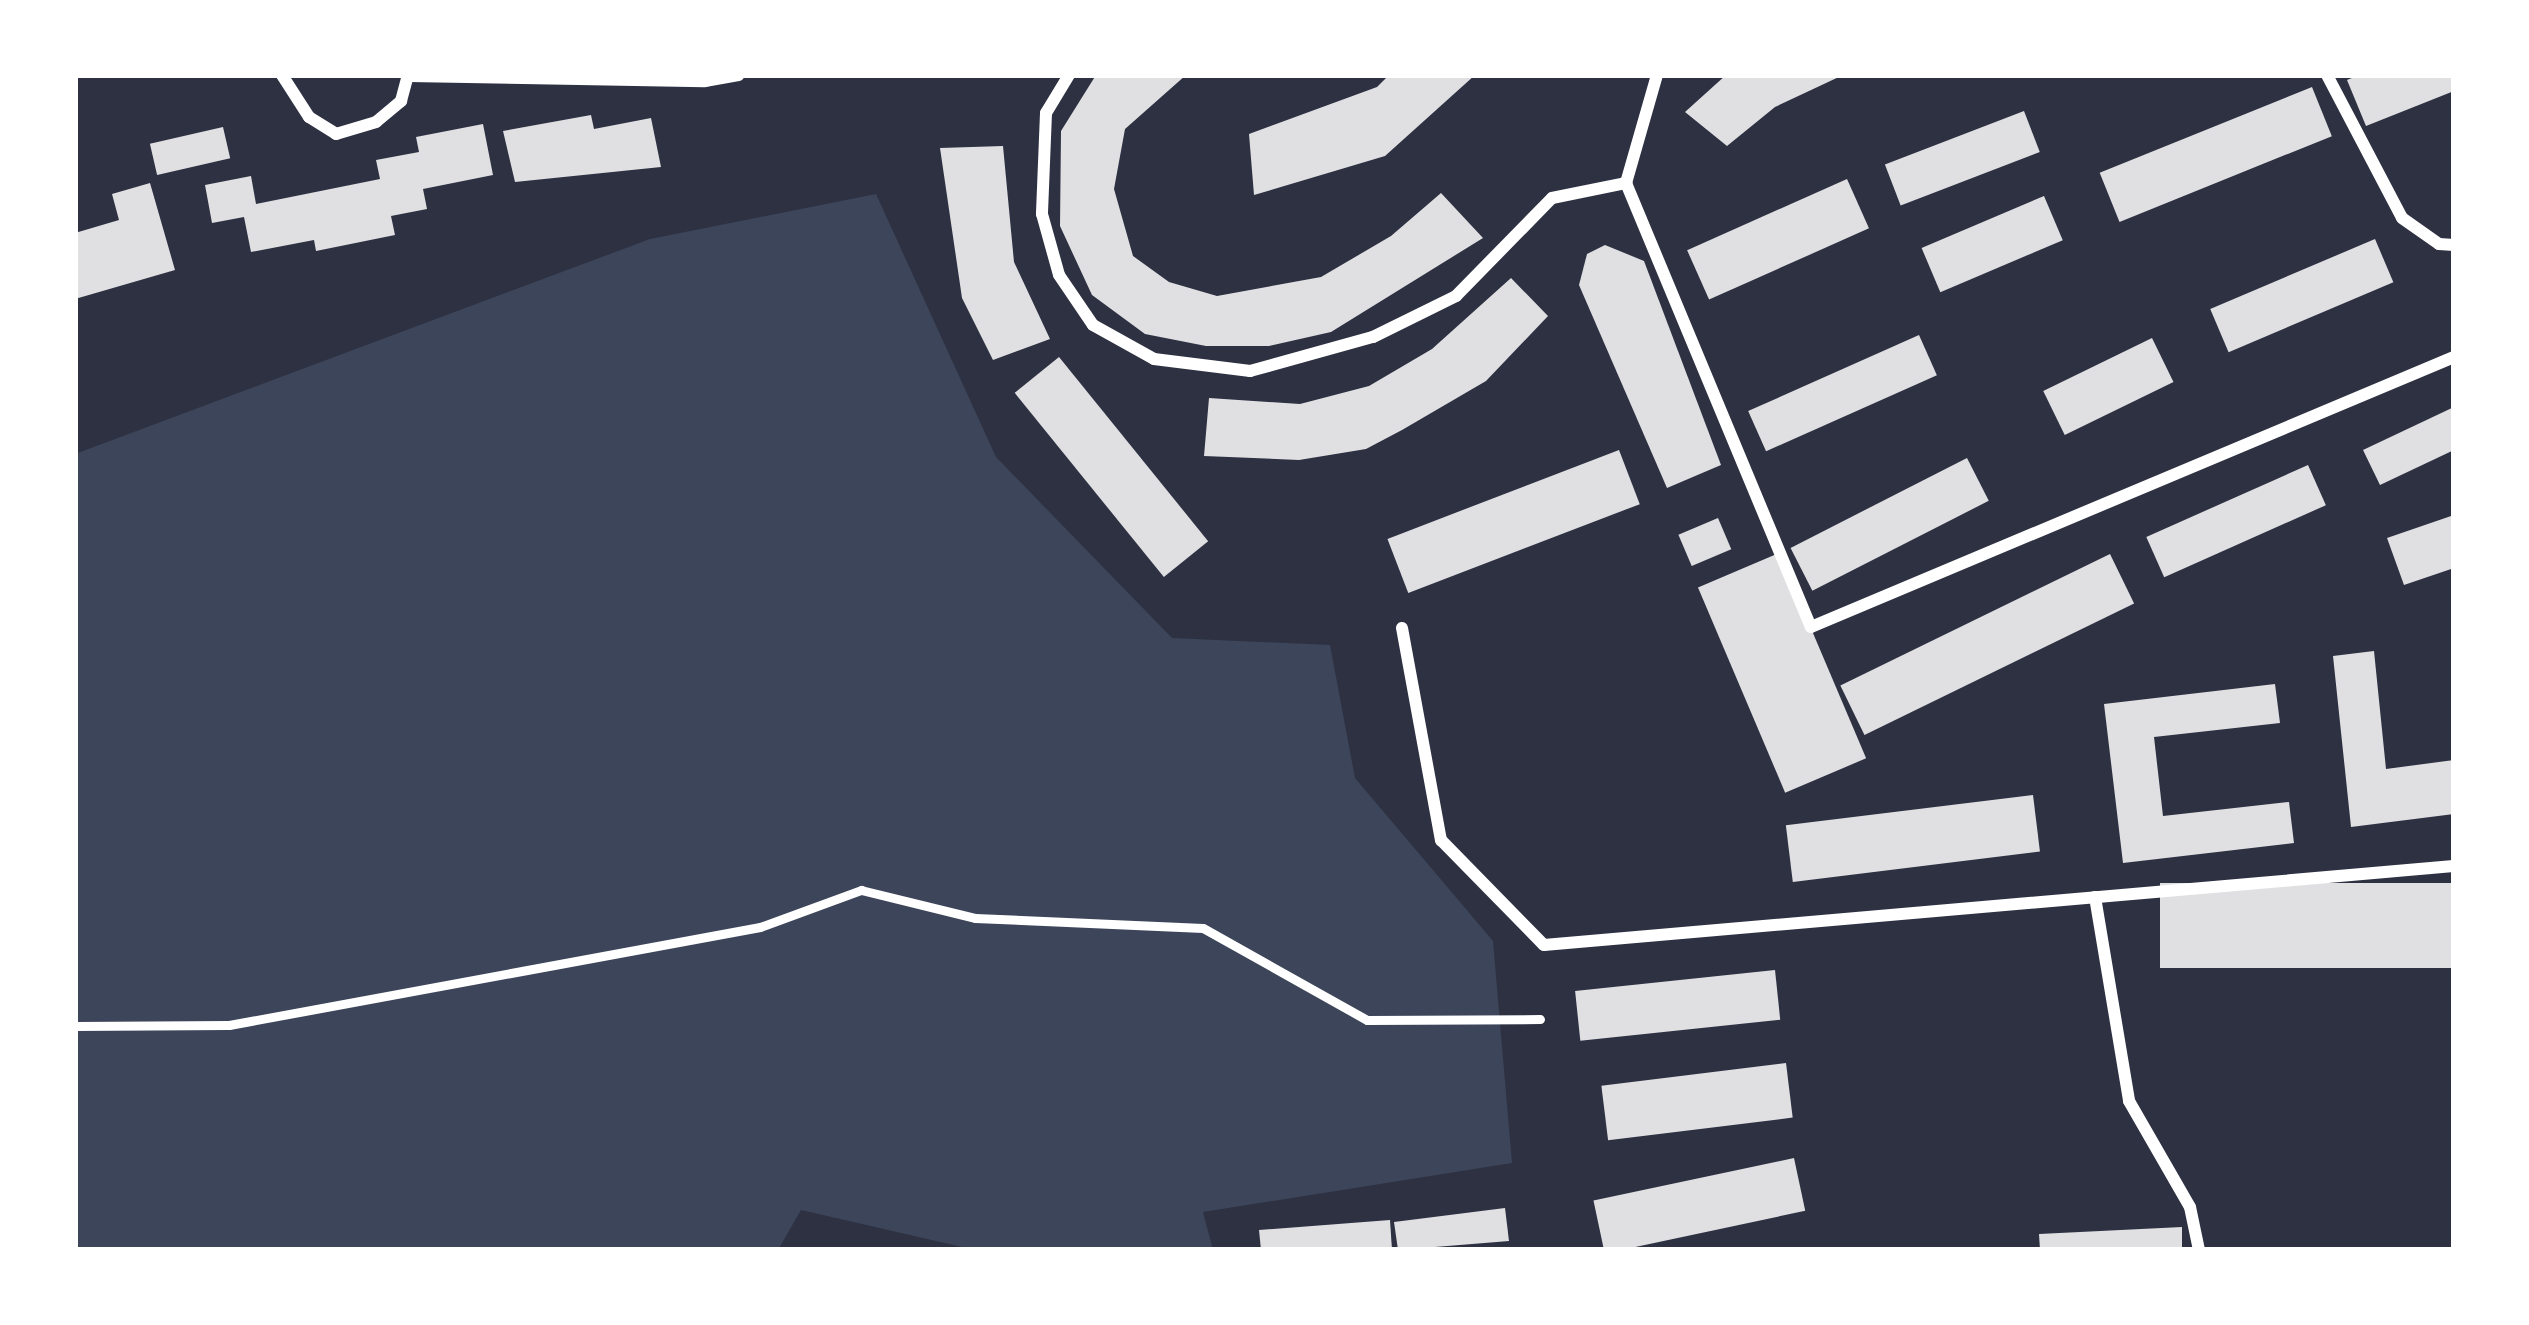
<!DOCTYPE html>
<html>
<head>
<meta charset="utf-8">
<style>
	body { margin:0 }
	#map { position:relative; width:2529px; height:1325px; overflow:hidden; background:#2d3142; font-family:"Fira Sans Condensed",sans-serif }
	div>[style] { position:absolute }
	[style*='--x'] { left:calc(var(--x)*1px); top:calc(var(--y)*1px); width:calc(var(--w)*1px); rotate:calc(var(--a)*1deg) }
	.green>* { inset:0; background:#3c4559 }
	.building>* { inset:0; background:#e0e0e3; transform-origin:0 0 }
	.pedestrian>* { height:9px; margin:-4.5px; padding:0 4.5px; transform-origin:4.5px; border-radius:4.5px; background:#fff }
	.minor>* { height:12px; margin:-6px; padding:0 6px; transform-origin:6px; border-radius:6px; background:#fff }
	span { translate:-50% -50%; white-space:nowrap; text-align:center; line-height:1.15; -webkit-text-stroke:12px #fff; paint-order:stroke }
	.frame { position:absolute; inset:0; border:78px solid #fff; pointer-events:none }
</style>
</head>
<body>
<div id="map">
	<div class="green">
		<i style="clip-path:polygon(876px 194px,996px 457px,1172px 638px,1330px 645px,1355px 778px,1493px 941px,1512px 1163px,1203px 1212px,1213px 1250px,975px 1250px,801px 1210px,778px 1250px,75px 1250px,75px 454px,650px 239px)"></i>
	</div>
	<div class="building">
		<i style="clip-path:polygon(1096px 75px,1186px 75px,1125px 129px,1114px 189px,1133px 256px,1169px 282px,1217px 296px,1321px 277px,1391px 236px,1441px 193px,1483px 238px,1331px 332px,1269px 346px,1206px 346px,1145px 334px,1092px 295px,1060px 226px,1061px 131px)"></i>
		<i style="clip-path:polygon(1389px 75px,1475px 75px,1385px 156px,1254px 195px,1249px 134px,1377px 87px)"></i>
		<i style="clip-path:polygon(1726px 75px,1841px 75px,1841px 76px,1775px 107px,1727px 146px,1685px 112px)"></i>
		<i style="clip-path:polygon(2359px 75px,2454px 75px,2454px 91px,2366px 126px,2347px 80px)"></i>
		<i style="left:2312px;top:87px;width:53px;height:229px;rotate:68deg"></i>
		<i style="left:2024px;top:111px;width:44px;height:149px;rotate:69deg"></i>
		<i style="clip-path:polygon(591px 115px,594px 129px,651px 118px,661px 167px,515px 182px,503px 131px)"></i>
		<i style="clip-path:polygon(483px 124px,493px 175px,423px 189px,427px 209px,391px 216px,395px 235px,316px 251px,314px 240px,251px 252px,244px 217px,212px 223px,205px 185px,251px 176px,256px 204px,380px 179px,376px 160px,419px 152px,416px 137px)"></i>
		<i style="left:223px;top:127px;width:32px;height:75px;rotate:77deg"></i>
		<i style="clip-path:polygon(1003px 146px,1014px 262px,1050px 339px,993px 360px,962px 298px,940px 148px)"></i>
		<i style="left:1847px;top:179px;width:54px;height:175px;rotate:66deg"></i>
		<i style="clip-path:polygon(150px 183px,175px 270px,75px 299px,75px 233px,119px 220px,112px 194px)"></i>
		<i style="left:2044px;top:196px;width:48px;height:133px;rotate:67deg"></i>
		<i style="left:2375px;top:239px;width:47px;height:179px;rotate:67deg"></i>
		<i style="clip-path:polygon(1605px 245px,1644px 261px,1721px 465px,1667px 488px,1579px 285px,1587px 254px)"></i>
		<i style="clip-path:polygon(1511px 278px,1548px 316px,1486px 381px,1402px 430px,1366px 449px,1299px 460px,1204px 456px,1209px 398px,1300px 404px,1369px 386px,1432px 349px)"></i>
		<i style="left:1919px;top:335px;width:44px;height:187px;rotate:66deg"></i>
		<i style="left:2152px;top:338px;width:49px;height:121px;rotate:64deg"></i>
		<i style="left:1059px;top:357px;width:237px;height:57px;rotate:51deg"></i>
		<i style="clip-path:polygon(2454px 407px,2454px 450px,2380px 485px,2363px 450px)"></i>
		<i style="left:1619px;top:450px;width:58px;height:248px;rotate:69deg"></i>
		<i style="left:1967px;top:458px;width:48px;height:198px;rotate:63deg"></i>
		<i style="left:2308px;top:465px;width:44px;height:177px;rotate:66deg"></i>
		<i style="clip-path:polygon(2454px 515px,2454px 568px,2404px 585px,2387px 538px)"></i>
		<i style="left:1718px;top:518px;width:34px;height:43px;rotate:67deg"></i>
		<i style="left:1779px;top:553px;width:223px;height:88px;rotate:67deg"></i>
		<i style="left:2110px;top:554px;width:55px;height:300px;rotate:64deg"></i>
		<i style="clip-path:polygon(2374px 651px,2386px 769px,2454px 760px,2454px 814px,2351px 827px,2333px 656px)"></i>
		<i style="clip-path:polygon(2275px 684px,2280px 723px,2154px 737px,2163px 816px,2289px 802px,2294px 843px,2123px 863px,2104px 704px)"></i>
		<i style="left:2033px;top:795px;width:57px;height:249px;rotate:83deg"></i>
		<i style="left:2454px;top:883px;width:85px;height:294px;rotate:90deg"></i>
		<i style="left:1775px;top:970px;width:50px;height:201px;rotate:84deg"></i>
		<i style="left:1786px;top:1063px;width:55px;height:186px;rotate:83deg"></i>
		<i style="left:1794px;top:1158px;width:54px;height:205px;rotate:78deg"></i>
		<i style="clip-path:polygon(1505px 1208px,1509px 1241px,1398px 1250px,1394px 1222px)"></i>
		<i style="clip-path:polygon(1390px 1220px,1392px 1250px,1261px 1250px,1259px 1230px)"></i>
		<i style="clip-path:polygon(2182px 1227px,2182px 1250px,2040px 1250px,2039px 1234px)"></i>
	</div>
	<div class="pedestrian">
		<i style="--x:75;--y:1026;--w:154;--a:-0.4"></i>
		<i style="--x:229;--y:1025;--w:540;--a:-10.46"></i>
		<i style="--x:760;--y:927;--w:108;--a:-20.1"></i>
		<i style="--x:861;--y:890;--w:117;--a:13.8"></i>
		<i style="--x:975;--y:918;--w:228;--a:2.5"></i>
		<i style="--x:1203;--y:928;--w:188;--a:29.3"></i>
		<i style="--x:1367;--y:1020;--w:173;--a:-0.3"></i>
	</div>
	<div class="minor">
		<i style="--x:282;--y:75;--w:50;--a:57.3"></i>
		<i style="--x:309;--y:117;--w:32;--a:32"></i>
		<i style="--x:336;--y:134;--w:42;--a:-16.7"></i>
		<i style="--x:376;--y:122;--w:33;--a:-40"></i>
		<i style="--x:401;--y:101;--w:27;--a:-75"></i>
		<i style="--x:1069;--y:75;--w:44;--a:121.2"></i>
		<i style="--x:1046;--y:113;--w:101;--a:92.3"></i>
		<i style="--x:1042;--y:214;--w:63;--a:74.4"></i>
		<i style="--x:1059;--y:275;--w:60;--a:55.8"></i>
		<i style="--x:1093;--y:325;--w:70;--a:29.1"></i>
		<i style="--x:1154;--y:359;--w:97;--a:7.1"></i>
		<i style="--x:1250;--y:371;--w:128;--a:-15.5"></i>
		<i style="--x:1373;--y:337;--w:93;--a:-26.3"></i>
		<i style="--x:1456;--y:296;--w:137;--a:-45.6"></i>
		<i style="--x:1552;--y:198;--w:76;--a:-11.5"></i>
		<i style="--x:1626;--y:183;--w:112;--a:-74"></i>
		<i style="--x:2327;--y:75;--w:161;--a:62.3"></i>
		<i style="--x:2402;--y:218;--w:45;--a:35.1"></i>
		<i style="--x:2439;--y:244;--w:15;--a:4"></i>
		<i style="--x:409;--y:76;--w:296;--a:1"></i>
		<i style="--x:705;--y:81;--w:34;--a:-10"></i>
		<i style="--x:1626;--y:183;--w:481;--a:67.4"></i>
		<i style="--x:1811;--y:627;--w:697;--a:-22.78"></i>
		<i style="--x:1402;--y:628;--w:216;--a:79.6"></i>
		<i style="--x:1441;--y:840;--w:147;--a:45.6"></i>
		<i style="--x:1544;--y:945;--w:913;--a:-4.96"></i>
		<i style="--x:2095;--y:897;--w:207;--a:80.5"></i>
		<i style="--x:2129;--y:1101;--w:122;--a:60.1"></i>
		<i style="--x:2190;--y:1207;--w:44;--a:78.2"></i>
	</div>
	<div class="frame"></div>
</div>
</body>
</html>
